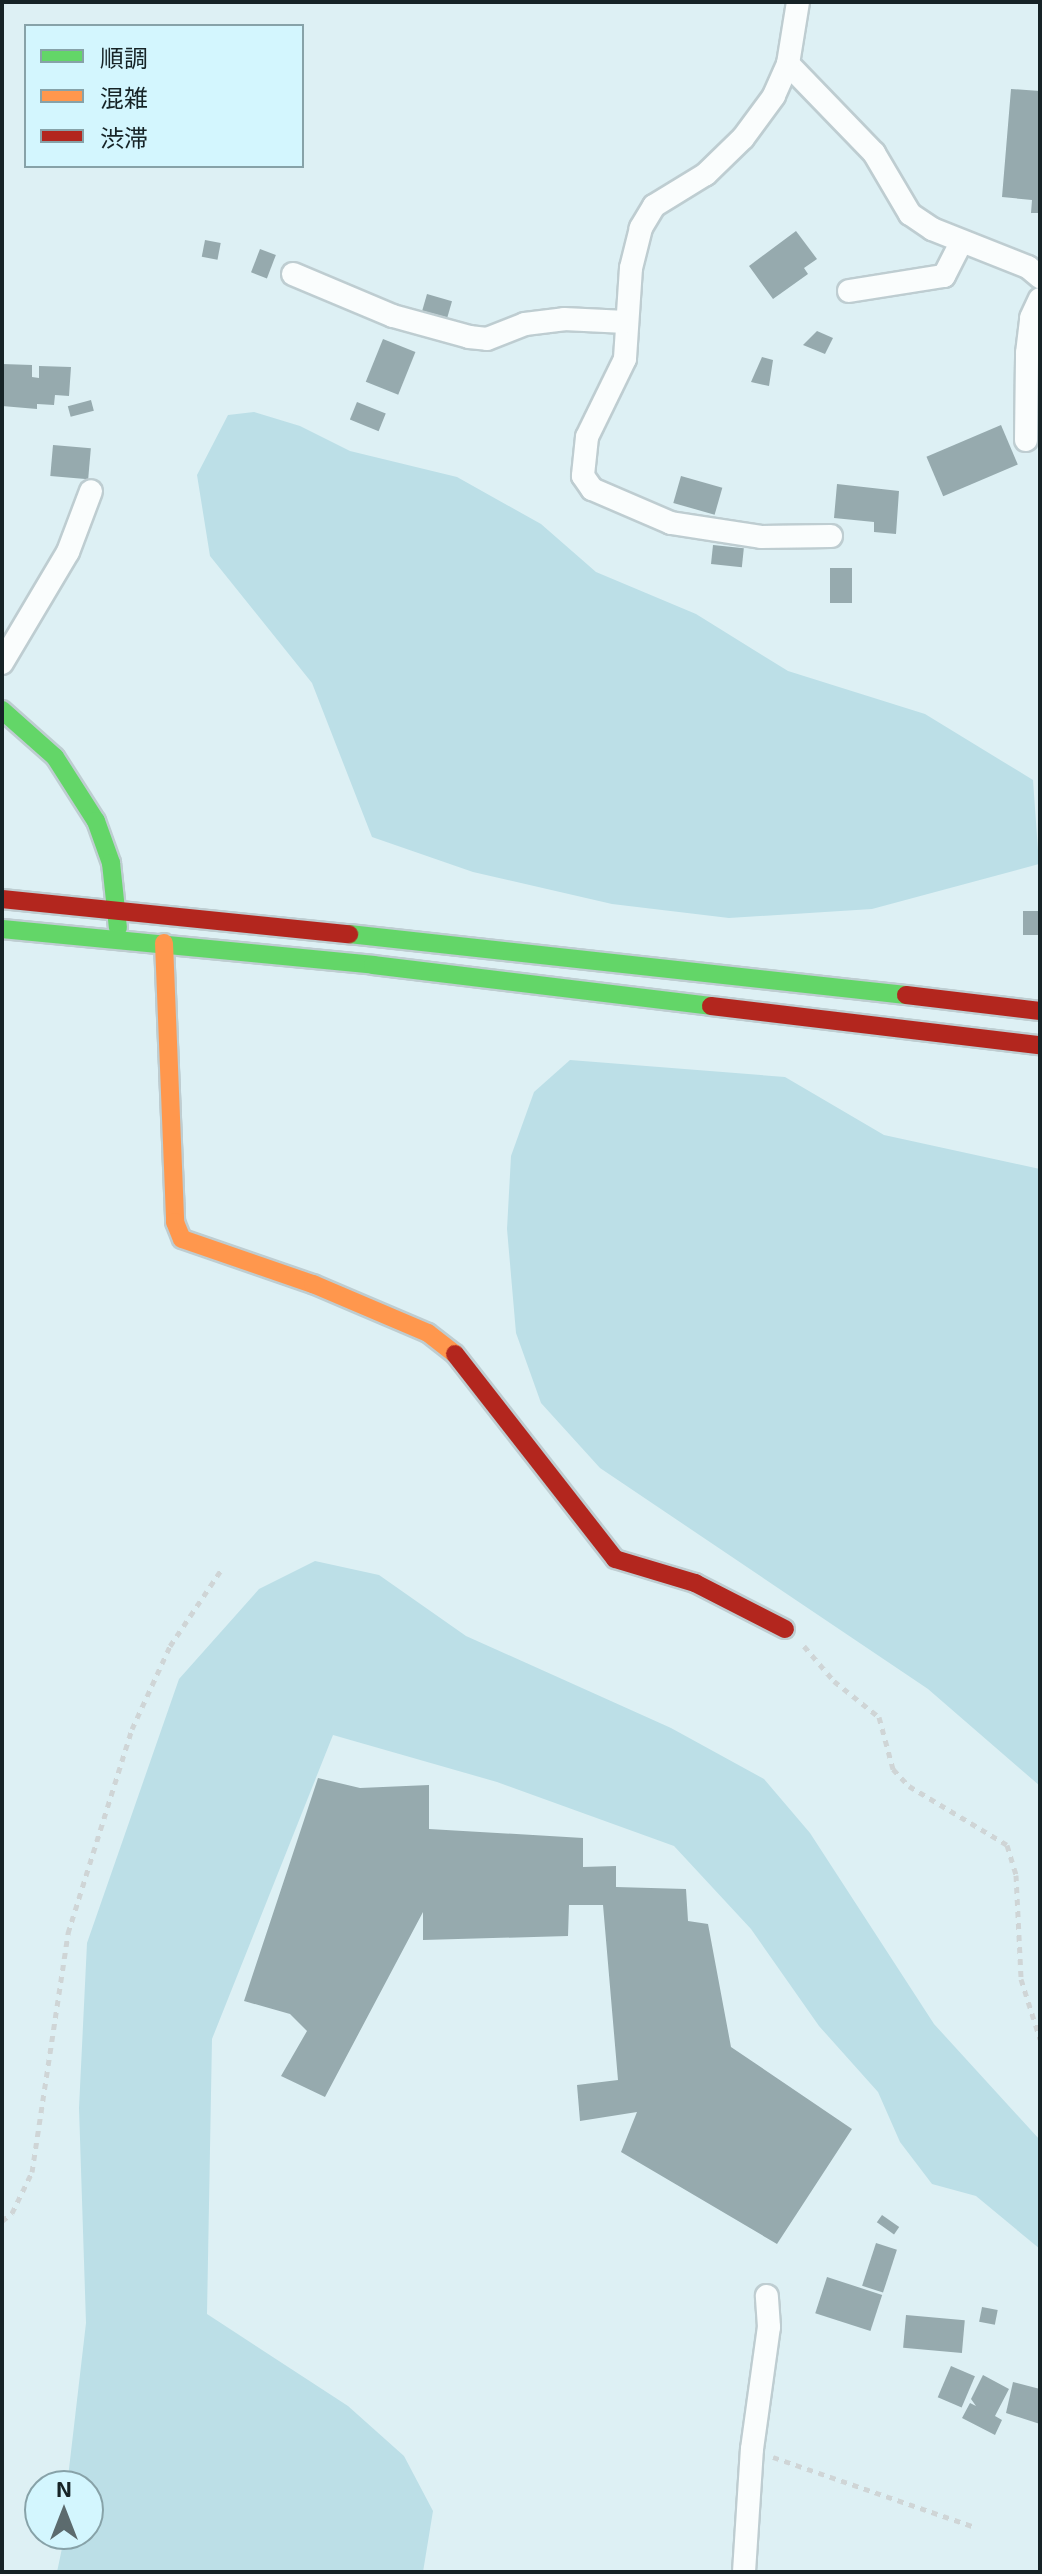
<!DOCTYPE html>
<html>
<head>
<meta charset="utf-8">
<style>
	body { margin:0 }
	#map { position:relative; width:1042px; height:2574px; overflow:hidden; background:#ddf0f4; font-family:"Exo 2","Noto Sans JP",sans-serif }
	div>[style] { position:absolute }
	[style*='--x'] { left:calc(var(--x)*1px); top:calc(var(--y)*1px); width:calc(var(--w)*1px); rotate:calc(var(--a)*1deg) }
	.green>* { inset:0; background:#bcdfe7 }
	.building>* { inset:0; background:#96aaae; transform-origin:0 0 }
	.path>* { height:5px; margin-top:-2.5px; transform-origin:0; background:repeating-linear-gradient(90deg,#cfd5d6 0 6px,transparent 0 12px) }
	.roads { filter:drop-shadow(2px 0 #becdd1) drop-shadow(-2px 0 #becdd1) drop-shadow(0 2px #becdd1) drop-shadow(0 -2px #becdd1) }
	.street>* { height:22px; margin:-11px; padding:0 11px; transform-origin:11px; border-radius:11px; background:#fafdfd }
	.fast>* { height:18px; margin:-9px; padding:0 9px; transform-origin:9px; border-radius:9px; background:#63d668 }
	.slow>* { height:18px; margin:-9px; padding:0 9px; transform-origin:9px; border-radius:9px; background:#ff974d }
	.jam>* { height:18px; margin:-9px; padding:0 9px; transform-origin:9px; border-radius:9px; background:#b3261e }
	span { translate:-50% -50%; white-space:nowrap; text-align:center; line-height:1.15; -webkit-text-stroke:6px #d3f6fe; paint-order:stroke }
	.frame { position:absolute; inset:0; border:4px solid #162326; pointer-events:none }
	.legend { position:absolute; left:24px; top:24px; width:280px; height:144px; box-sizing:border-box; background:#d3f6fe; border:2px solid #87a2a8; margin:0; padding:10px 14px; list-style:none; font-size:24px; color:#162326 }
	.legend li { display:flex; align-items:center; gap:16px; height:40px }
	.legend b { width:40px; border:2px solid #87a2a8 }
	.north { position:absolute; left:24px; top:2470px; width:80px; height:80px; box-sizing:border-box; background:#d3f6fe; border:2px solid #87a2a8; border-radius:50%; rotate:0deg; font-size:22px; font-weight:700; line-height:32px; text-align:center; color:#162326 }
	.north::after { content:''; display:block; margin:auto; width:28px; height:36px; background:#5c6b6e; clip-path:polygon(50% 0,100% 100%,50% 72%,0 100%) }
</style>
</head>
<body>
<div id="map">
	<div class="green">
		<i style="clip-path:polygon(254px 412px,300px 426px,350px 451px,457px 477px,541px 524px,596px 572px,696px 614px,788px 671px,925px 714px,1033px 780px,1039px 864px,872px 909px,729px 918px,612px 904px,473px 872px,372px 837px,312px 683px,210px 556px,197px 475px,228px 415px)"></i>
		<i style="clip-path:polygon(570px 1060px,785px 1077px,884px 1135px,1040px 1169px,1040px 1786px,928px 1689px,600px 1468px,541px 1403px,516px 1333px,507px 1229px,511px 1156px,534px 1092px)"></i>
		<i style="clip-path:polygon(315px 1561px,379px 1575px,466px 1636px,671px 1728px,764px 1779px,810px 1833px,934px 2024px,1040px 2140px,1040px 2249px,976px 2196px,932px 2184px,900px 2142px,878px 2092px,819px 2026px,751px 1929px,674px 1846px,497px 1782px,333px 1735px,212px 2039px,207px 2314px,348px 2406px,404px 2456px,433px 2511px,423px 2572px,57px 2572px,65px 2534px,88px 2534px,88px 2486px,67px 2486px,86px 2323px,79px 2108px,87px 1943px,179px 1679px,259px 1589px)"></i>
	</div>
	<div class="building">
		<i style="clip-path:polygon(1011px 89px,1040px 91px,1040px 213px,1031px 213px,1032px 200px,1002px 197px)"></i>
		<i style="clip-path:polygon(796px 231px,817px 259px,804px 268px,808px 274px,773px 299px,749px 266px)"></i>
		<i style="left:205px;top:240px;width:16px;height:17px;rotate:11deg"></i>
		<i style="left:260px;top:249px;width:17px;height:25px;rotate:21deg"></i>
		<i style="left:427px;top:294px;width:26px;height:23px;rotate:16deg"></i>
		<i style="clip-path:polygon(817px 331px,833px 338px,825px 354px,803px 345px)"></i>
		<i style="left:383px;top:339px;width:35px;height:46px;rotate:22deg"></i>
		<i style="clip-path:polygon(762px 357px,773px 360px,769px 386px,751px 382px)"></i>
		<i style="clip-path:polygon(2px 364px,32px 365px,32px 377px,39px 378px,39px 366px,71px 367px,69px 396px,55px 395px,54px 405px,37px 404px,37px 409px,2px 406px)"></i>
		<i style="left:91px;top:400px;width:11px;height:24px;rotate:75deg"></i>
		<i style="left:357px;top:402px;width:31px;height:19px;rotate:22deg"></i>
		<i style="left:1001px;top:425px;width:43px;height:81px;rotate:67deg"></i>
		<i style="left:53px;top:445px;width:38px;height:31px;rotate:5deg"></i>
		<i style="left:681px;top:476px;width:43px;height:28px;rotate:16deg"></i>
		<i style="clip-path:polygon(837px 484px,899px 491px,896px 534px,874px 532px,874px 522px,834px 518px)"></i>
		<i style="left:713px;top:545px;width:31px;height:19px;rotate:6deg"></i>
		<i style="left:830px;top:568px;width:22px;height:35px"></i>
		<i style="left:1023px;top:911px;width:17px;height:24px"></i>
		<i style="clip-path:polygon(318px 1778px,360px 1788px,429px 1785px,429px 1829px,583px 1838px,583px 1867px,616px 1866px,616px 1887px,686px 1889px,688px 1921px,708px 1924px,731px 2047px,852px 2129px,777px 2244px,621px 2152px,637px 2112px,580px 2121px,577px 2085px,618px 2080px,603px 1905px,569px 1905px,568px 1936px,423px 1940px,423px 1912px,325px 2097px,281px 2076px,307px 2031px,290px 2014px,244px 2001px)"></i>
		<i style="left:882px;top:2215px;width:21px;height:9px;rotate:35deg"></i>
		<i style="left:876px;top:2243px;width:22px;height:45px;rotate:18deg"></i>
		<i style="left:827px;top:2277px;width:58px;height:38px;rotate:18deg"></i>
		<i style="left:982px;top:2307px;width:16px;height:15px;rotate:11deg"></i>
		<i style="left:906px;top:2315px;width:59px;height:33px;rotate:5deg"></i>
		<i style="left:951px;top:2366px;width:26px;height:34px;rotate:23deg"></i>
		<i style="clip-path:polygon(983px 2375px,1009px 2389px,995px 2416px,1002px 2420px,995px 2435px,962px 2418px,970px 2403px,976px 2406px,971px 2399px)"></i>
		<i style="clip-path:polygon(1013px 2382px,1040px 2389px,1040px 2424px,1006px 2413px)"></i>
	</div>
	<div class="path">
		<i style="--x:804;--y:1646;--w:46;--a:49.4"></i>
		<i style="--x:834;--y:1681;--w:58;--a:38.7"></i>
		<i style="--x:879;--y:1717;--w:54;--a:74.9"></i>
		<i style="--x:893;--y:1769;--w:23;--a:47"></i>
		<i style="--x:909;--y:1786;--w:114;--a:31"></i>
		<i style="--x:1007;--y:1845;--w:31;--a:73"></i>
		<i style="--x:1016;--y:1875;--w:104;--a:87.2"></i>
		<i style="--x:1021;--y:1979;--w:63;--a:72.4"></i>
		<i style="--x:2;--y:2221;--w:13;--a:-39"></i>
		<i style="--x:12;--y:2213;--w:46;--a:-64"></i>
		<i style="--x:32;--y:2172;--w:242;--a:-81.4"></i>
		<i style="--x:68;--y:1933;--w:214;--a:-72.6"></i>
		<i style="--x:132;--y:1729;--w:91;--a:-65.4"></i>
		<i style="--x:170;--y:1646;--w:92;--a:-56.1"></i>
		<i style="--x:773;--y:2457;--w:211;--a:19.1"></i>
	</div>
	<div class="roads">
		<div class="street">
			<i style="--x:798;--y:2;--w:63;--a:99.2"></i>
			<i style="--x:788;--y:64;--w:124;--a:46"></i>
			<i style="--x:874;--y:153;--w:71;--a:59.5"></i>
			<i style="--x:910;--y:214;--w:27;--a:34"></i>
			<i style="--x:932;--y:229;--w:103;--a:21.6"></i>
			<i style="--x:1028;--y:267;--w:16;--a:40"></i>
			<i style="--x:788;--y:64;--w:35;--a:114"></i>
			<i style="--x:774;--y:96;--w:52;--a:126.4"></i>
			<i style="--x:743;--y:138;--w:52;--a:135.8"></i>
			<i style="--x:706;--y:174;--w:61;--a:148.4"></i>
			<i style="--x:654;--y:206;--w:26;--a:121"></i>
			<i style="--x:641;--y:228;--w:41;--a:104"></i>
			<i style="--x:631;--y:268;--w:91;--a:93.8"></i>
			<i style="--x:625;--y:359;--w:87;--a:116"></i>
			<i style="--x:587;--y:437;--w:39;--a:96"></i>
			<i style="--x:583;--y:476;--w:16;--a:55"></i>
			<i style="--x:592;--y:489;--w:86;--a:23.3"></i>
			<i style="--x:671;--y:523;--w:91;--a:8.8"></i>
			<i style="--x:761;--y:537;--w:70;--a:-0.8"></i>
			<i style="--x:293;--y:274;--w:108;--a:22.8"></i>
			<i style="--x:393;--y:316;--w:79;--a:15.4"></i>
			<i style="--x:469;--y:337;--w:18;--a:6"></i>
			<i style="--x:487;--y:339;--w:41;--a:-21.5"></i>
			<i style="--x:525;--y:324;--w:39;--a:-7"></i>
			<i style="--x:564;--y:319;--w:62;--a:2.8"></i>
			<i style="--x:849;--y:291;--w:96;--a:-9"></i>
			<i style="--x:944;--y:276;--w:37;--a:-63"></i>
			<i style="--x:1026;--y:440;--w:87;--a:-89.3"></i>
			<i style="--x:1027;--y:353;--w:35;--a:-83"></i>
			<i style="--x:1031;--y:318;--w:21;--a:-65"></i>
			<i style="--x:2;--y:663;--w:129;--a:-59.3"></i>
			<i style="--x:68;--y:552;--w:65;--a:-69.3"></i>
			<i style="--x:744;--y:2572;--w:123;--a:-86.3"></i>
			<i style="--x:752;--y:2449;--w:123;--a:-82.1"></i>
			<i style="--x:769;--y:2327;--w:31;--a:-94"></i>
		</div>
		<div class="fast">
			<i style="--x:2;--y:710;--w:71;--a:41.6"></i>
			<i style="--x:55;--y:757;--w:76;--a:57.4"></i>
			<i style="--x:96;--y:821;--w:45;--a:70.3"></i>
			<i style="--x:111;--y:863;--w:65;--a:83.9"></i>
			<i style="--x:2;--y:929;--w:373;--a:5.5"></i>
			<i style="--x:373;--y:965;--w:340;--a:6.9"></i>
			<i style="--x:349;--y:934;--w:560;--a:6.25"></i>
		</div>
		<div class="slow">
			<i style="--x:164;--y:943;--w:279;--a:87.7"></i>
			<i style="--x:175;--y:1222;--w:18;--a:68"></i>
			<i style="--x:182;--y:1239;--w:139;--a:19"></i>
			<i style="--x:313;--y:1284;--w:125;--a:23.1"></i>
			<i style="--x:428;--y:1333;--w:34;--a:38"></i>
		</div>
		<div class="jam">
			<i style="--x:2;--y:899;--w:349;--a:5.8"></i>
			<i style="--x:906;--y:995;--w:135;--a:6.8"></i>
			<i style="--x:711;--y:1006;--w:331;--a:6.8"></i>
			<i style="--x:455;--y:1354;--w:260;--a:52"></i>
			<i style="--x:615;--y:1559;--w:84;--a:16.7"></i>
			<i style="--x:695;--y:1583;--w:101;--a:27.1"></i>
		</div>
	</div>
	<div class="frame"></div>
	<ul class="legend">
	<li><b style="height:10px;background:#63d668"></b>順調</li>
	<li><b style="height:10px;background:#ff974d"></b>混雑</li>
	<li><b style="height:10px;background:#b3261e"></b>渋滞</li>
	</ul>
	<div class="north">N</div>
</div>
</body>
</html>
